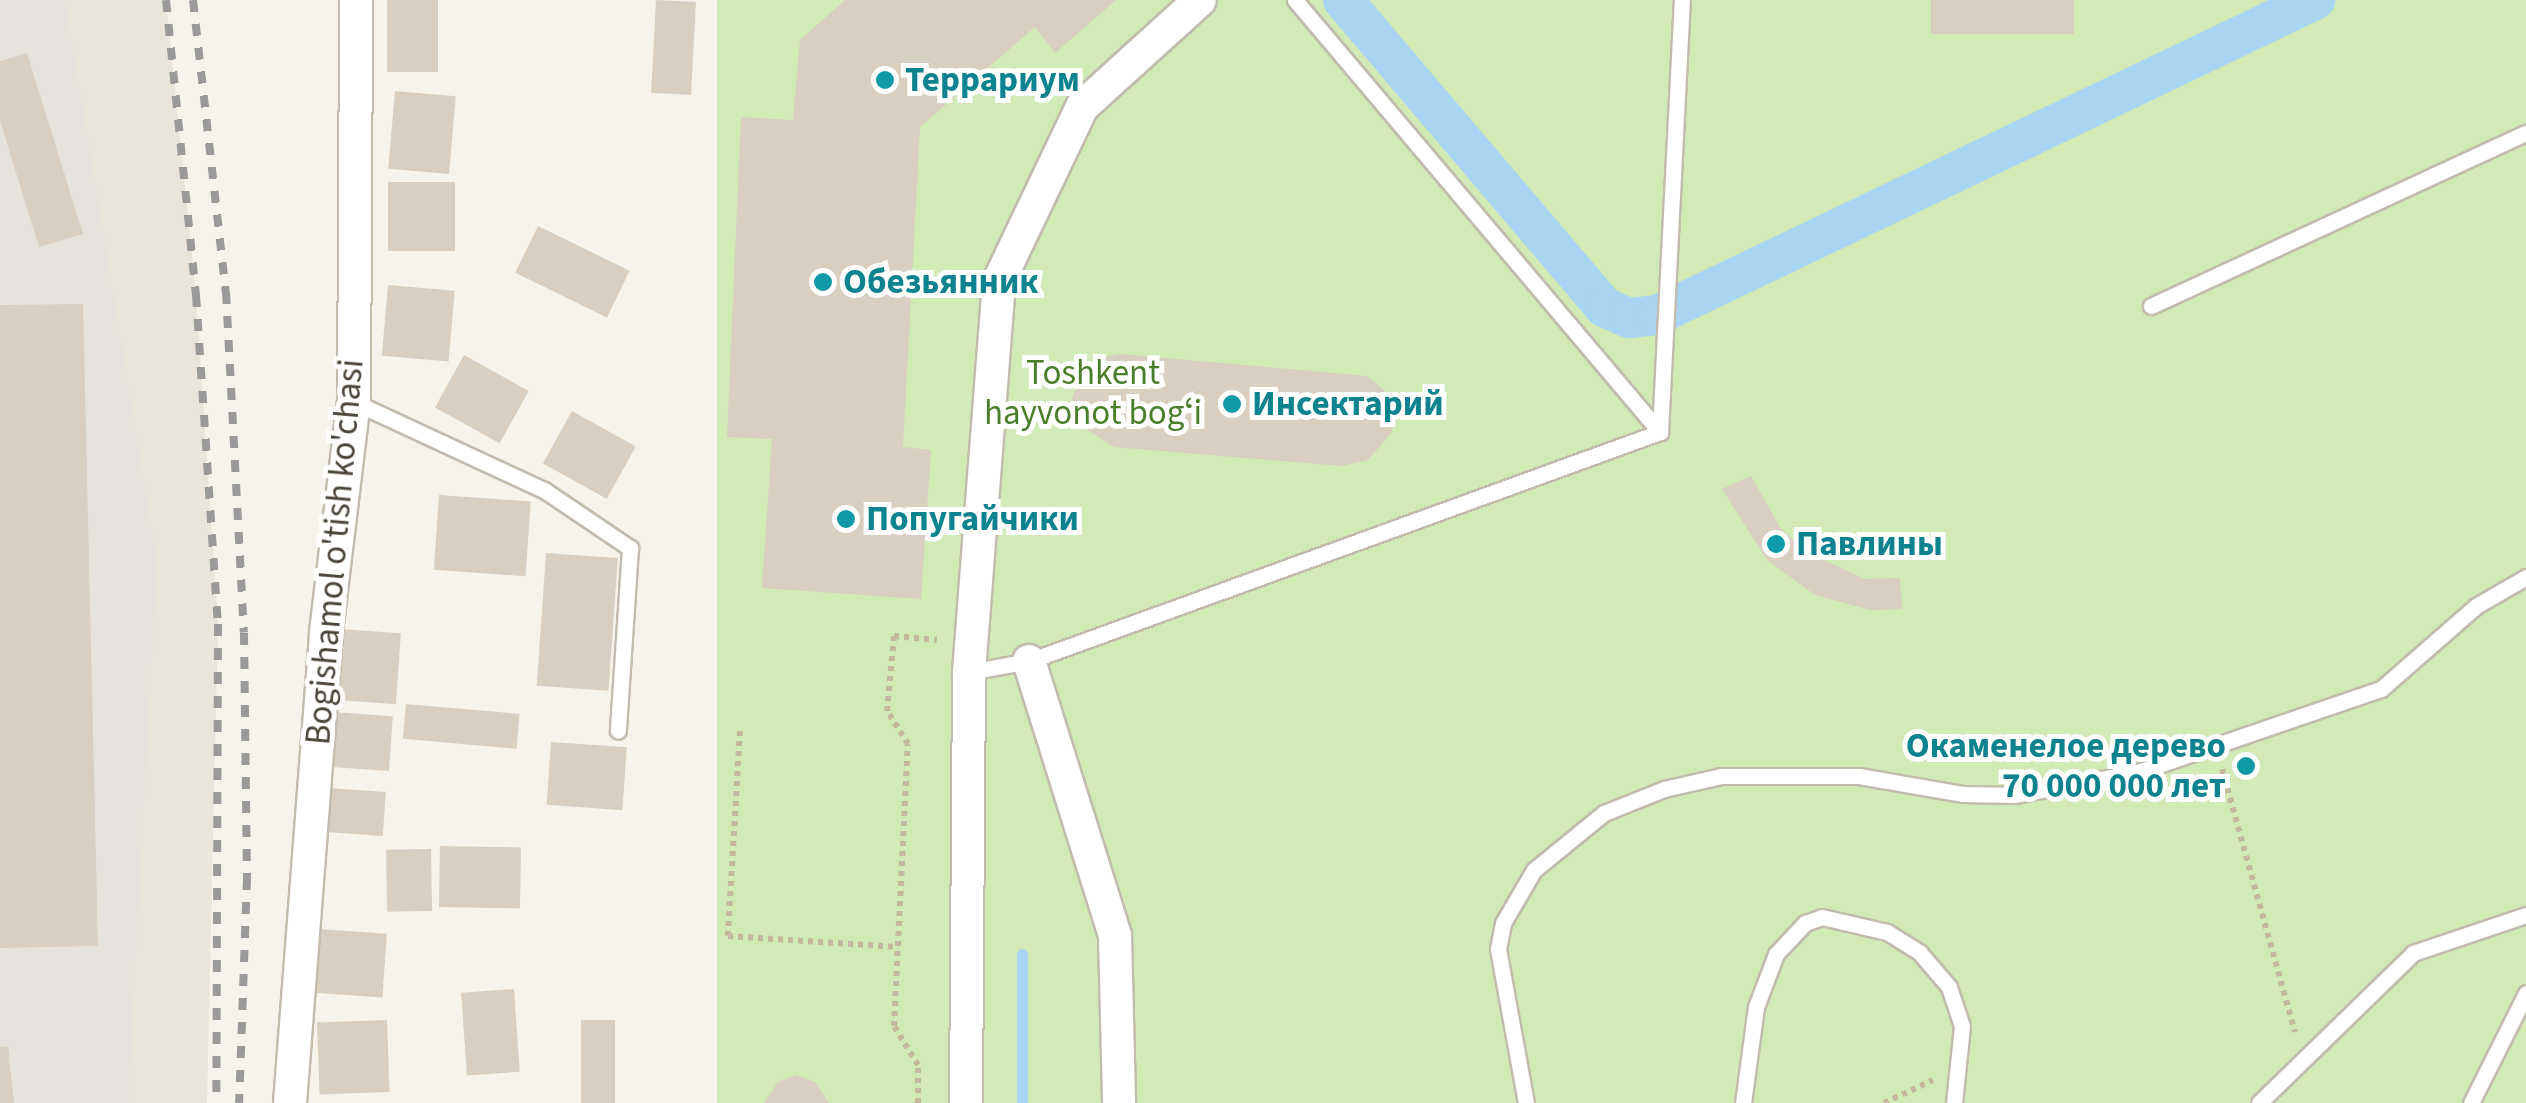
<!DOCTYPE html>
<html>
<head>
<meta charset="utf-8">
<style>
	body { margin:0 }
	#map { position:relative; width:2526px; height:1103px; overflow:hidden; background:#f6f3ec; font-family:"Source Sans 3",sans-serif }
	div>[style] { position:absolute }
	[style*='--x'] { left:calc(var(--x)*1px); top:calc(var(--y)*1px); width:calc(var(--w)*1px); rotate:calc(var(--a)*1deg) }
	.residential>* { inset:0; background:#eae5da }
	.industrial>* { inset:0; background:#e6e2dd }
	.green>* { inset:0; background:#d2eab5; transform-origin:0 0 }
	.stream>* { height:11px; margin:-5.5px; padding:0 5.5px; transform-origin:5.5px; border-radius:5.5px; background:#a9d4f2 }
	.canal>* { height:40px; margin:-20px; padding:0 20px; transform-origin:20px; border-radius:20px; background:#a9d4f2 }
	.building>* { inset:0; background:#d8cfc1; transform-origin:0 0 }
	.path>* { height:6px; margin-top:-3px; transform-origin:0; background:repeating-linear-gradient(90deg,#c4b79f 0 5px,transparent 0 10px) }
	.roads { filter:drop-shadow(2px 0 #c2bbae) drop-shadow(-2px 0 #c2bbae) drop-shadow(0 2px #c2bbae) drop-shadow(0 -2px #c2bbae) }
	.lane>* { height:15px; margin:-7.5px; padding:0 7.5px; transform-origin:7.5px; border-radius:7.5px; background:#fff }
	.street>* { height:32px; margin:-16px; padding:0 16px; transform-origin:16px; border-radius:16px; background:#fff }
	.rail>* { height:8px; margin-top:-4px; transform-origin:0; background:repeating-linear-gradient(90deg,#9a9a9a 0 12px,transparent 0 24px) }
	.dots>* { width:28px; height:28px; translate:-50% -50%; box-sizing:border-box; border:5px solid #fff; border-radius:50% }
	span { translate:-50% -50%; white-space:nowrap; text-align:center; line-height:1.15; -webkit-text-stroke:10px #fff; paint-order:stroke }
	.culture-label { font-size:35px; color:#0d838f; font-weight:700 }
	.left { translate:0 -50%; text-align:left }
	.right { translate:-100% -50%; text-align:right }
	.park-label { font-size:35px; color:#4a7f2a }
	.street-label { font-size:35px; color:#4b4439 }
</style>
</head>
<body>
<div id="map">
	<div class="residential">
		<i style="clip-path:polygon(0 0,166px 0,196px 295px,218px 624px,207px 1103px,0 1103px)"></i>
	</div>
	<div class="industrial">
		<i style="clip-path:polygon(0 0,65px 0,157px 561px,128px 1103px,0 1103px)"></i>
	</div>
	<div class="green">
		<i style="left:717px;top:0;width:1809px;height:1104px"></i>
	</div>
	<div class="stream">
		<i style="--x:1022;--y:1103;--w:149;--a:-90"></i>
	</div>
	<div class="canal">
		<i style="--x:1343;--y:0;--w:403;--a:49.6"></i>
		<i style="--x:1604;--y:307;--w:27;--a:24"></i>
		<i style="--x:1629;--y:318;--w:28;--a:-6"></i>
		<i style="--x:1657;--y:315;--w:730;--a:-25.58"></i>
	</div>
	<div class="building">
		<i style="left:387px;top:0;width:51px;height:72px"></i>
		<i style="left:656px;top:0;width:40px;height:93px;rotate:3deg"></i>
		<i style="clip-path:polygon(845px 0,1116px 0,1055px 53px,1035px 27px,920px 127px,903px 447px,931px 450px,921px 599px,762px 588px,772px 439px,727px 437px,741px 117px,793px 120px,800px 40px)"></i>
		<i style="left:1931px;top:0;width:143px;height:34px"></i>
		<i style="clip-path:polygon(27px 53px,83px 234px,39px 247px,0 121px,0 61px)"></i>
		<i style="left:395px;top:91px;width:61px;height:78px;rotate:5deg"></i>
		<i style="left:388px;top:182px;width:67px;height:69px"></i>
		<i style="left:538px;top:226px;width:102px;height:52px;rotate:26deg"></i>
		<i style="left:388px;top:285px;width:67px;height:71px;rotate:5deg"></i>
		<i style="clip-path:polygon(83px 304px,98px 946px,0 948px,0 305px)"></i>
		<i style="clip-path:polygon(1120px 354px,1367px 376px,1385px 391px,1392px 432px,1368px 460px,1342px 466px,1114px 447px,1078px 424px,1072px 398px,1081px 373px,1097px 359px)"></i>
		<i style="left:464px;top:355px;width:74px;height:60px;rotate:29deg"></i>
		<i style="left:572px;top:411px;width:73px;height:60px;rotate:29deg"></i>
		<i style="clip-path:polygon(1751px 476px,1781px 529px,1807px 552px,1865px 579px,1900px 578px,1902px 609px,1870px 610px,1815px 595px,1767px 560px,1722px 489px)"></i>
		<i style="left:439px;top:495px;width:92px;height:75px;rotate:4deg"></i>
		<i style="left:546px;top:553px;width:72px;height:133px;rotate:4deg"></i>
		<i style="left:339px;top:629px;width:62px;height:71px;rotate:4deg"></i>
		<i style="left:406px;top:704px;width:114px;height:35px;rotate:5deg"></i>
		<i style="left:332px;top:712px;width:61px;height:55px;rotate:4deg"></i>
		<i style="left:551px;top:742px;width:76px;height:63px;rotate:4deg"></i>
		<i style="left:328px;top:788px;width:58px;height:44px;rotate:4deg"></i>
		<i style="left:440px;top:846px;width:81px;height:61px;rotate:1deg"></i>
		<i style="left:431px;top:849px;width:62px;height:45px;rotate:89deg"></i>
		<i style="left:319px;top:929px;width:68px;height:64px;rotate:4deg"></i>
		<i style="left:514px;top:989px;width:83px;height:53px;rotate:86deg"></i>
		<i style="left:387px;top:1020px;width:72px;height:70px;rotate:88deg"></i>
		<i style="left:581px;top:1020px;width:34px;height:83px"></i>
		<i style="clip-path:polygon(8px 1046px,14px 1103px,0 1103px,0 1047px)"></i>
		<i style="clip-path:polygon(796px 1075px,815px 1082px,829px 1103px,764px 1103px,778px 1082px)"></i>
	</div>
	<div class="path">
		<i style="--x:740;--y:731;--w:205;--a:93.4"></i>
		<i style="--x:728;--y:936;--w:170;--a:3.7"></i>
		<i style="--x:2222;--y:769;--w:273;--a:74.5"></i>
		<i style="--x:918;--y:1103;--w:38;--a:-90"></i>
		<i style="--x:918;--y:1065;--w:46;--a:-121.6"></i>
		<i style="--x:894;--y:1026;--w:282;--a:-87.2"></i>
		<i style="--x:908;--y:744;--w:39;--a:-122"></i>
		<i style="--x:887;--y:711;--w:75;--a:-84.7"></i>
		<i style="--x:894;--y:636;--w:43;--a:5.3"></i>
		<i style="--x:1884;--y:1103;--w:54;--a:-25.1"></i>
	</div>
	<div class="roads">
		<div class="lane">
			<i style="--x:1295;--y:0;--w:566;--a:49.81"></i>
			<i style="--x:2151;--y:306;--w:413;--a:-24.8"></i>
			<i style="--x:354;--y:402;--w:209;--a:24.9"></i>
			<i style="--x:544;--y:490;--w:104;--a:34"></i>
			<i style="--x:630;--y:548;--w:183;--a:93.8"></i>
			<i style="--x:1660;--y:432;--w:433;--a:-87.1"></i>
			<i style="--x:969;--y:672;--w:61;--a:-10.4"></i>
			<i style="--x:1029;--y:661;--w:671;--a:-19.95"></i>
			<i style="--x:1526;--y:1103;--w:157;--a:-100.3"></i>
			<i style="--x:1498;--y:949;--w:26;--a:-79"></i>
			<i style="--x:1503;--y:923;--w:61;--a:-59.7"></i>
			<i style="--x:1534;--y:870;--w:90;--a:-39.2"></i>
			<i style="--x:1604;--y:813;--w:65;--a:-21.8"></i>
			<i style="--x:1664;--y:789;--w:58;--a:-12.8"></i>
			<i style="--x:1721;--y:776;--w:138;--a:0"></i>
			<i style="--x:1859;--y:776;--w:106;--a:9.8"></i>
			<i style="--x:1963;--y:794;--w:52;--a:1.1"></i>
			<i style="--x:2015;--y:795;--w:125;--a:-10.6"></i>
			<i style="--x:2138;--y:772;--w:257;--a:-18.9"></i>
			<i style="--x:2381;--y:689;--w:126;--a:-41.1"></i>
			<i style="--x:2476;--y:606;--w:58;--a:-30.1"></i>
			<i style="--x:1743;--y:1103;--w:97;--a:-82.3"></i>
			<i style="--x:1756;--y:1007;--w:57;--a:-69.3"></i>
			<i style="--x:1776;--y:954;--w:42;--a:-46.9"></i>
			<i style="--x:1805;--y:923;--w:18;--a:-19"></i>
			<i style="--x:1822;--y:917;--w:67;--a:13"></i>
			<i style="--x:1887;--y:932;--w:39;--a:32"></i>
			<i style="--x:1920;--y:953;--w:45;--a:49.5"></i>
			<i style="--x:1949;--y:987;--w:41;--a:71.6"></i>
			<i style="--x:1962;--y:1026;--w:77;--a:95.9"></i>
			<i style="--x:2259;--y:1103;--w:215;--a:-44.2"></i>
			<i style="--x:2413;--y:953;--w:119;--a:-18.6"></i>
			<i style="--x:2471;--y:1103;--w:123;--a:-63.4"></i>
		</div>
		<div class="street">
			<i style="--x:1029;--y:661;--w:287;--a:72.6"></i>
			<i style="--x:1115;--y:935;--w:168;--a:88.6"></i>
			<i style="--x:290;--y:1103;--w:472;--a:-85.6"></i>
			<i style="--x:326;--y:632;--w:232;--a:-83.1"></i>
			<i style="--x:354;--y:402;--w:402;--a:-89.7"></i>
			<i style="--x:966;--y:1103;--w:431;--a:-89.6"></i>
			<i style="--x:969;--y:672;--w:392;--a:-85.6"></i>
			<i style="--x:999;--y:281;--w:193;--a:-64.5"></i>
			<i style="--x:1082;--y:107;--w:159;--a:-42.2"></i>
		</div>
	</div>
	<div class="rail">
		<i style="--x:166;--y:0;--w:297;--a:84.2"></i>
		<i style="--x:196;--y:295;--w:330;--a:86.2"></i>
		<i style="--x:218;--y:624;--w:479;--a:90.2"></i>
		<i style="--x:193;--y:0;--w:294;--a:83.6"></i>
		<i style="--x:226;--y:292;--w:341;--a:87"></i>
		<i style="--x:244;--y:633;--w:245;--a:89.3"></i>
		<i style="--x:247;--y:878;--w:225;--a:92"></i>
	</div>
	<div class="dots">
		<i style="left:885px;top:80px;background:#0f9aa8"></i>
		<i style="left:823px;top:282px;background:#0f9aa8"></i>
		<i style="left:1232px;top:404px;background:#0f9aa8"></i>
		<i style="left:846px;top:519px;background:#0f9aa8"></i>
		<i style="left:1776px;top:544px;background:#0f9aa8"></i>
		<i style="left:2246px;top:766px;background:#0f9aa8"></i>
	</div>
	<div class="culture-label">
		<span class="left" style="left:905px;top:80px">Террариум</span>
		<span class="left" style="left:843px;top:282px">Обезьянник</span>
		<span class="left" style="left:1252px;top:404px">Инсектарий</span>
		<span class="left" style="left:866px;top:519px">Попугайчики</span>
		<span class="left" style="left:1796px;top:544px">Павлины</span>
		<span class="right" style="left:2226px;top:766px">Окаменелое дерево<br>70 000 000 лет</span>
	</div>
	<div class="park-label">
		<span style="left:1093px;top:393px">Toshkent<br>hayvonot bogʻi</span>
	</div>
	<div class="street-label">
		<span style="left:335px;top:552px;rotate:-85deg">Bogishamol o'tish ko'chasi</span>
	</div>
</div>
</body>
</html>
